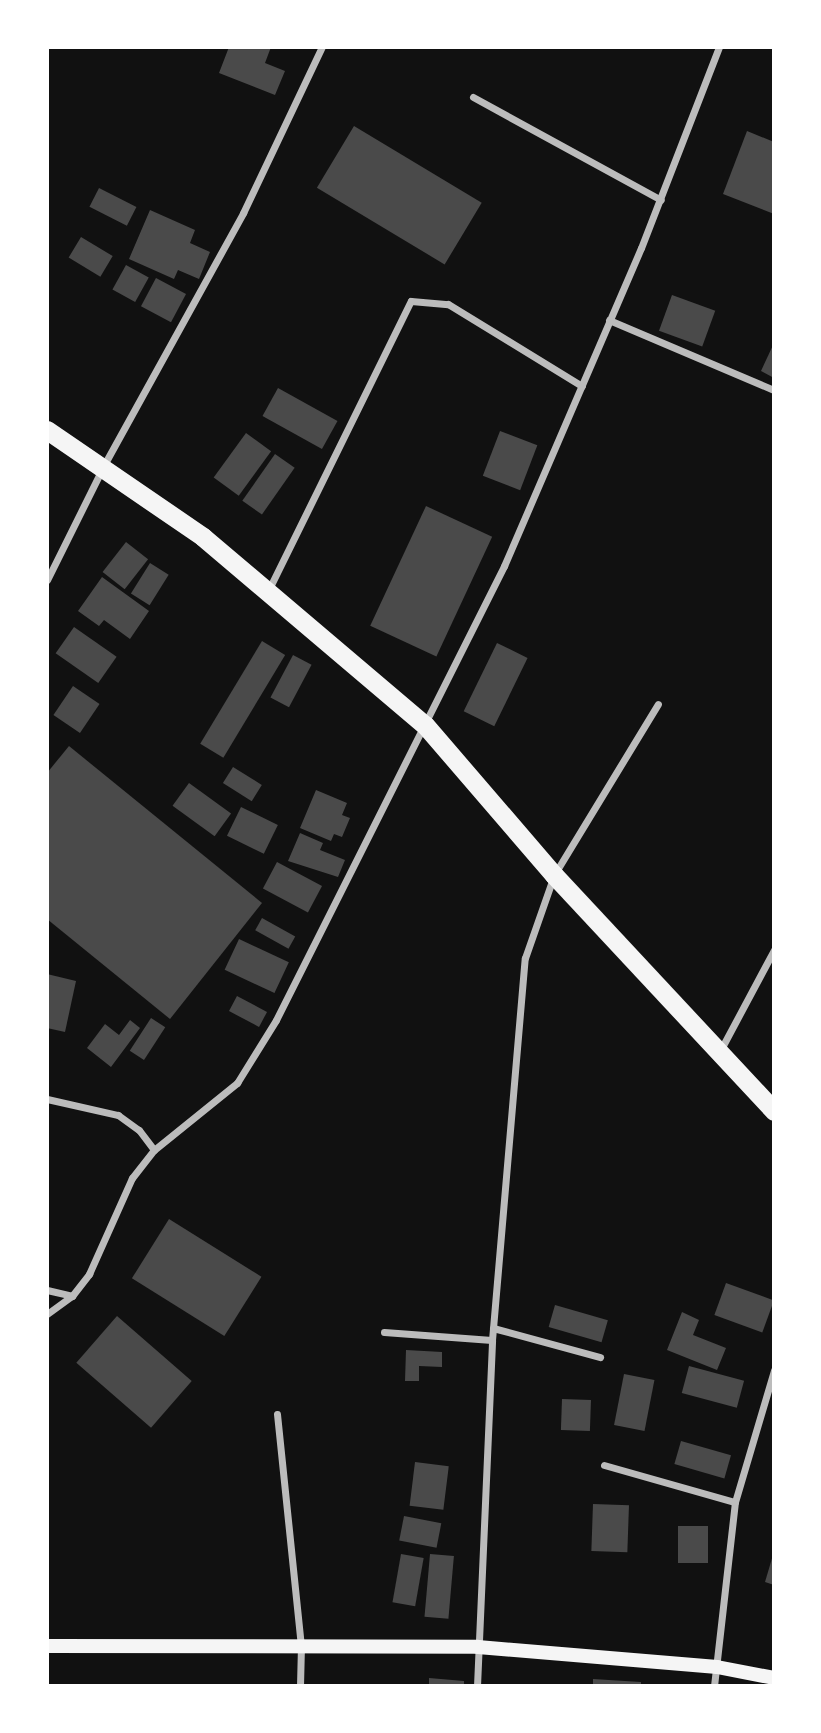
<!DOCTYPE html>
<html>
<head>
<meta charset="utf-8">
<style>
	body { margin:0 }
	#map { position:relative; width:821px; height:1733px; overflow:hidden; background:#111; font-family:Signika,sans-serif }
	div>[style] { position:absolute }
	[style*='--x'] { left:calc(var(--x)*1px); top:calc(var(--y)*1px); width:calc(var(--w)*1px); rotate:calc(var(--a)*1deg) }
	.building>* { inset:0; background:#4a4a4a; transform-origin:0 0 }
	.minor>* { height:7px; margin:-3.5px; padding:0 3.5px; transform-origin:3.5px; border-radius:3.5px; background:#bcbcbc }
	.secondary>* { height:14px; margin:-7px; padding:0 7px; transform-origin:7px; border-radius:7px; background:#f5f5f5 }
	.trunk>* { height:19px; margin:-9.5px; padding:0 9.5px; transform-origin:9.5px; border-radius:9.5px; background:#f5f5f5 }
	span { translate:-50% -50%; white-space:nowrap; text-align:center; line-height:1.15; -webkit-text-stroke:5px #fff; paint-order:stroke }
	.frame { position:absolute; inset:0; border:49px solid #fff; pointer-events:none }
</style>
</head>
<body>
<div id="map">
	<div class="building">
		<i style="clip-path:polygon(229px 47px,271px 47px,265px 63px,285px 71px,275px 95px,219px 73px)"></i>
		<i style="left:354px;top:126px;width:149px;height:72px;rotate:31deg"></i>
		<i style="clip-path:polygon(747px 131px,774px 142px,774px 214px,723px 194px)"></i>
		<i style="left:99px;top:188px;width:42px;height:21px;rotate:27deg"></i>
		<i style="clip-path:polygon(150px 210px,195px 230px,190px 243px,210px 252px,199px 279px,178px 270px,174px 279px,129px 259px)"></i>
		<i style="left:81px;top:237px;width:37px;height:24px;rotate:31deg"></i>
		<i style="left:126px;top:265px;width:26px;height:28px;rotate:29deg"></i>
		<i style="left:156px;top:278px;width:34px;height:32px;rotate:28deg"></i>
		<i style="left:672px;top:295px;width:46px;height:38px;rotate:20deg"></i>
		<i style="clip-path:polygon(774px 343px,774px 378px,761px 371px)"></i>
		<i style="left:278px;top:388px;width:68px;height:32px;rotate:29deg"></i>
		<i style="left:500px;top:431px;width:40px;height:48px;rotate:21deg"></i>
		<i style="left:246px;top:433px;width:31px;height:55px;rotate:36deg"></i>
		<i style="left:275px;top:454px;width:24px;height:57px;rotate:35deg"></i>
		<i style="left:426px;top:506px;width:73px;height:132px;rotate:25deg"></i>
		<i style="left:126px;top:542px;width:28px;height:38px;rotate:38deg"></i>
		<i style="left:150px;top:563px;width:22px;height:36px;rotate:32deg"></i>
		<i style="clip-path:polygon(102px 577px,149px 611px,130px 639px,104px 620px,99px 626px,78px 611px)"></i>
		<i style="left:74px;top:627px;width:52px;height:32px;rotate:35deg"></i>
		<i style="left:262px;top:641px;width:27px;height:120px;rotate:31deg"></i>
		<i style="left:497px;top:643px;width:34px;height:76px;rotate:26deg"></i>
		<i style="left:293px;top:655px;width:21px;height:48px;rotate:28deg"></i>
		<i style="left:73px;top:686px;width:32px;height:35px;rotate:34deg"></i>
		<i style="clip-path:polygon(69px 746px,262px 903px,170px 1019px,47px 919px,47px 773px)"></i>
		<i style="left:233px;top:767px;width:34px;height:19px;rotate:32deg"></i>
		<i style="left:189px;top:783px;width:52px;height:28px;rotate:36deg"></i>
		<i style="clip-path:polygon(316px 790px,347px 803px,342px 815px,350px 818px,342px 837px,334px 834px,331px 841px,300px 828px)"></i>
		<i style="left:241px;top:807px;width:41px;height:32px;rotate:26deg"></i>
		<i style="clip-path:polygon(300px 833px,323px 843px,320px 850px,345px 860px,338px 877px,288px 861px)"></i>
		<i style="left:277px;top:862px;width:51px;height:30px;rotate:28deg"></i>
		<i style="left:262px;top:918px;width:38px;height:14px;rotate:29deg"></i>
		<i style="left:239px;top:939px;width:55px;height:34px;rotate:25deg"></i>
		<i style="clip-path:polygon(47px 974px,76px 981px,65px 1032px,47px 1028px)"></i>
		<i style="left:237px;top:996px;width:34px;height:17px;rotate:28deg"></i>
		<i style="left:151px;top:1018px;width:17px;height:39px;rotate:33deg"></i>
		<i style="clip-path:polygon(130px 1020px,140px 1028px,111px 1067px,87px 1048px,105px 1024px,119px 1035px)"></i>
		<i style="left:169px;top:1219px;width:109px;height:70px;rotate:32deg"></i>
		<i style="left:726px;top:1283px;width:51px;height:34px;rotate:20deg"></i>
		<i style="left:555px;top:1305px;width:55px;height:23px;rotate:16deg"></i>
		<i style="clip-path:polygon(682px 1312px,699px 1320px,693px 1335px,726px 1348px,717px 1370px,667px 1350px)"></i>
		<i style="left:117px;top:1316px;width:99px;height:62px;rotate:41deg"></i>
		<i style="clip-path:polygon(406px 1350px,442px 1352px,442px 1367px,419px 1366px,419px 1381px,405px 1381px)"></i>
		<i style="left:689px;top:1366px;width:57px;height:28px;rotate:15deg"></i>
		<i style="left:624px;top:1374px;width:31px;height:52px;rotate:11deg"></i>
		<i style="left:562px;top:1399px;width:29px;height:31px;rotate:2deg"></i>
		<i style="left:681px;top:1441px;width:52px;height:24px;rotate:16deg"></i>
		<i style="left:415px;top:1462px;width:34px;height:44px;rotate:7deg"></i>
		<i style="left:593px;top:1504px;width:36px;height:47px;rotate:2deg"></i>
		<i style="left:404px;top:1516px;width:38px;height:25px;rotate:11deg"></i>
		<i style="left:678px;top:1526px;width:30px;height:37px"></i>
		<i style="left:401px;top:1554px;width:23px;height:49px;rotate:10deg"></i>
		<i style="left:430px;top:1554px;width:24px;height:63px;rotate:5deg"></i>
		<i style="clip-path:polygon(773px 1555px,774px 1555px,774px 1585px,765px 1582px)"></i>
		<i style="clip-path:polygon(429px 1678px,464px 1681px,464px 1686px,429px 1686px)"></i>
		<i style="clip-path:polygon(593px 1679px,641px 1682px,641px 1686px,593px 1686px)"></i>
	</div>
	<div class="minor">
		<i style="--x:473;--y:97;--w:214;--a:28.7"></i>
		<i style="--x:609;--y:320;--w:179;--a:23"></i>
		<i style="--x:47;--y:580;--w:128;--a:-63.6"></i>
		<i style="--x:104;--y:465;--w:288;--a:-61.1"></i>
		<i style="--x:243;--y:213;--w:184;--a:-64.6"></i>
		<i style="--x:269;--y:589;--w:321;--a:-63.8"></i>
		<i style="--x:411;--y:301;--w:37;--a:5"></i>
		<i style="--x:448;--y:304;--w:157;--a:31.5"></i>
		<i style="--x:720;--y:1051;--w:115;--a:-61.9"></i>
		<i style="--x:47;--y:1099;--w:73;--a:12.7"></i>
		<i style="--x:118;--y:1115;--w:26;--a:36"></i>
		<i style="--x:139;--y:1130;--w:25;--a:53"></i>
		<i style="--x:47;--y:1290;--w:26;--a:13"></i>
		<i style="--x:47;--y:1314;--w:31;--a:-36"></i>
		<i style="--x:72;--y:1296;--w:28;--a:-52"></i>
		<i style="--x:89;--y:1274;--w:105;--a:-65.9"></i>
		<i style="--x:132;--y:1178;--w:36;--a:-52"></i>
		<i style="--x:154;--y:1150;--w:107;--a:-38.9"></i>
		<i style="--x:237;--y:1083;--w:74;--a:-58.2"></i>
		<i style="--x:276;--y:1020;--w:508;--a:-63.33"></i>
		<i style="--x:504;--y:566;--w:346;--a:-66.7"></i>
		<i style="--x:641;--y:248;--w:216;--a:-68.8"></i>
		<i style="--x:493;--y:1328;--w:111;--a:15.2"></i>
		<i style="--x:384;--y:1332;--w:108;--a:4.2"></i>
		<i style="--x:277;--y:1414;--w:232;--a:84.1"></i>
		<i style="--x:301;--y:1645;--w:41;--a:91.4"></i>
		<i style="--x:604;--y:1465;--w:136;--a:15.8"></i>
		<i style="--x:477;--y:1686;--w:346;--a:-87.5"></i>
		<i style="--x:492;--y:1340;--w:383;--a:-85.1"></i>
		<i style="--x:525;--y:958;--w:88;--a:-70.7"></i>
		<i style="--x:554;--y:875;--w:200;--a:-58.7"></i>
		<i style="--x:714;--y:1686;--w:185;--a:-83.5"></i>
		<i style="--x:735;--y:1502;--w:138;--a:-73.5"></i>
	</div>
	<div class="secondary">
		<i style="--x:47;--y:1646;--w:431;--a:0.1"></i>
		<i style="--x:478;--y:1647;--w:240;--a:4.8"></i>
		<i style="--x:717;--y:1667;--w:58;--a:10.9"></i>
	</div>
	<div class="trunk">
		<i style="--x:47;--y:430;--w:189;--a:34.4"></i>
		<i style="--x:203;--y:537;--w:291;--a:40.3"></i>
		<i style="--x:425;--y:725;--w:198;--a:49.3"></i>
		<i style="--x:554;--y:875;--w:323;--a:47"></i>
	</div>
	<div class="frame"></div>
</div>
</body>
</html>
